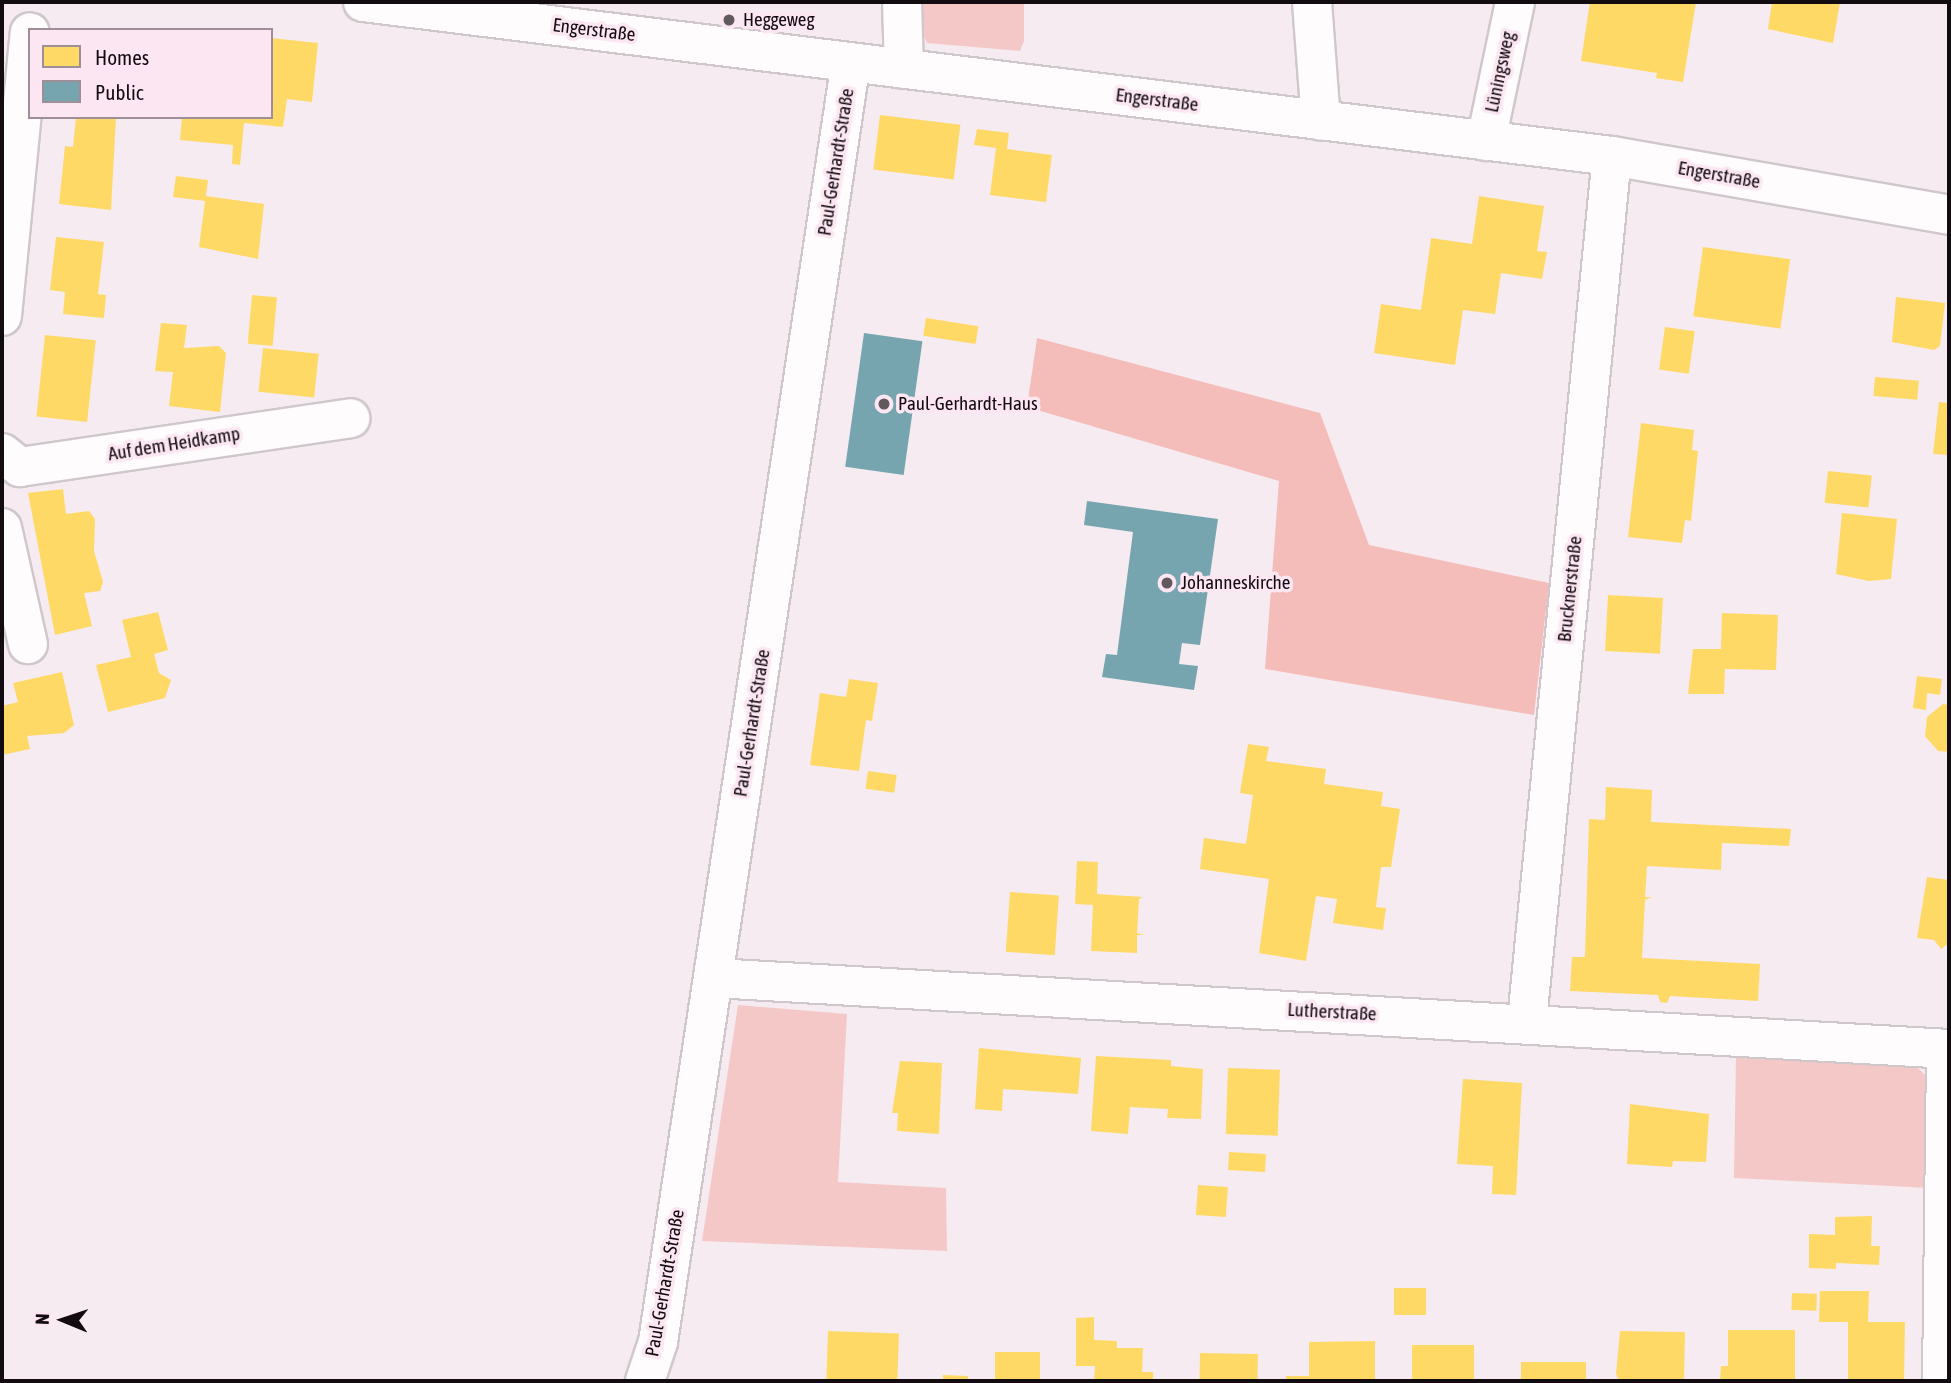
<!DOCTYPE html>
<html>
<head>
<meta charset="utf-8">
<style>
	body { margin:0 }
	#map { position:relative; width:1951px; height:1383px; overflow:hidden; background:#f6ebf1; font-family:"Asap Condensed",sans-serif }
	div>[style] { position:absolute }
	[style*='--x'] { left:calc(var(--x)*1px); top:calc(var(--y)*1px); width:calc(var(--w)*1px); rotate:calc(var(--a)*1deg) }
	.green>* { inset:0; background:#f4c8c6 }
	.forest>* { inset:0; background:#f4bdba }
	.homes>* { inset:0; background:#ffd966; transform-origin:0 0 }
	.public>* { inset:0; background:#76a5af; transform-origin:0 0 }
	.roads { filter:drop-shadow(2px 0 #d0c7cc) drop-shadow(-2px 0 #d0c7cc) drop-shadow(0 2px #d0c7cc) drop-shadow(0 -2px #d0c7cc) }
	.minor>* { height:38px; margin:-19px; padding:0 19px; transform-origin:19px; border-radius:19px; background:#fefcfd }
	.major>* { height:38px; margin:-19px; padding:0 19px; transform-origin:19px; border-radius:19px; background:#fefcfd }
	.dots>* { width:19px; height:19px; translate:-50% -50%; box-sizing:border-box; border:4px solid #fbe6f2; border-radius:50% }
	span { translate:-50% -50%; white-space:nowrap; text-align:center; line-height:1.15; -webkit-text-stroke:7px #fbe6f2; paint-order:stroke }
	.poi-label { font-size:19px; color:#120b0f }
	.left { translate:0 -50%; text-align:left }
	.street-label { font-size:19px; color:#120b0f }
	.frame { position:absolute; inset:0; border:4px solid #120b0f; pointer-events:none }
	.legend { position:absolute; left:28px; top:28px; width:245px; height:91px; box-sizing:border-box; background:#fbe6f2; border:2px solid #9e8e97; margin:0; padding:9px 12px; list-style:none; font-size:21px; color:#120b0f }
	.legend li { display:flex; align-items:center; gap:14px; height:35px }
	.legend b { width:35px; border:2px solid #9e8e97 }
	.north { position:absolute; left:28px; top:1285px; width:70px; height:70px; -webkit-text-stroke:5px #fbe6f2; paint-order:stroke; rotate:272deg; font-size:19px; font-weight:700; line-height:28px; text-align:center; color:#120b0f }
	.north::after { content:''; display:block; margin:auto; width:24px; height:32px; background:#120b0f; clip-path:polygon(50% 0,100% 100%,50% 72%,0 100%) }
</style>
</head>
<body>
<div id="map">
	<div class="green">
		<i style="clip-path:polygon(909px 2px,1024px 2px,1024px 41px,1020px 51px,927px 43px)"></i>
		<i style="clip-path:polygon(738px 1005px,847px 1014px,838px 1182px,946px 1188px,947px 1251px,702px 1241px)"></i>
		<i style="clip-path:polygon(1736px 1055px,1914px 1064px,1927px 1077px,1929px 1188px,1734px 1178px)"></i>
	</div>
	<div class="forest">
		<i style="clip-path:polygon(1037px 338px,1320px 413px,1369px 545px,1549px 583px,1534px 715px,1265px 669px,1279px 481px,1027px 407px)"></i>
	</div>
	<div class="homes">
		<i style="clip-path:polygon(1590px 2px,1696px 2px,1683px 82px,1656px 78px,1657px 73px,1581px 61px)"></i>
		<i style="clip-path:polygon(1772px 2px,1840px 2px,1833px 43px,1768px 29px)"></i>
		<i style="clip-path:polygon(271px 38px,318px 43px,312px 102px,287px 99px,283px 127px,244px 123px,240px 165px,232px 164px,233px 145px,180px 140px,182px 117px,271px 117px)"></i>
		<i style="left:880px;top:115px;width:81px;height:55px;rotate:7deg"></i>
		<i style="clip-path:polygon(76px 117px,116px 117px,111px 210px,59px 204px,65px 146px,73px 147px)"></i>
		<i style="clip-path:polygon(977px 129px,1009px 133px,1007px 149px,1052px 155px,1046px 202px,990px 195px,996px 148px,974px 145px)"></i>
		<i style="clip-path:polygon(176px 176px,208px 180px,206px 196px,264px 204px,258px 259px,199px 247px,205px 201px,173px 197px)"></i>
		<i style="clip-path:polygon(1479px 196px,1544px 206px,1537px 251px,1547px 252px,1542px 279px,1501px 273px,1495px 314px,1463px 310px,1455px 365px,1374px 353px,1381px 304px,1421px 310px,1431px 238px,1472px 244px)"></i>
		<i style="clip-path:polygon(56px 237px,104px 242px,98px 294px,106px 295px,104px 318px,63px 314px,65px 292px,50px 290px)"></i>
		<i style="left:1703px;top:247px;width:88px;height:70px;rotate:8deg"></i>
		<i style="left:252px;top:295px;width:25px;height:49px;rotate:5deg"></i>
		<i style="clip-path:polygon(1896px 297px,1945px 303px,1940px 346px,1934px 350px,1892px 342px)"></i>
		<i style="left:926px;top:318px;width:53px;height:18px;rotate:9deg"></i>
		<i style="clip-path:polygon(161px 323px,187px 325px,184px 348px,219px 346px,226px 353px,220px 412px,169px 406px,173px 372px,155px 371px)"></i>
		<i style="left:1665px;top:327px;width:30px;height:43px;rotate:8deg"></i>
		<i style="left:45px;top:335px;width:51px;height:82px;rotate:6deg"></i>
		<i style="left:263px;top:348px;width:56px;height:44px;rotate:6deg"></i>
		<i style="left:1875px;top:377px;width:44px;height:19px;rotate:5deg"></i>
		<i style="clip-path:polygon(1939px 402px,1949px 403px,1949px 455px,1933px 454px)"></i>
		<i style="clip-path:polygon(1641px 423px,1694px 430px,1692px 450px,1698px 451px,1691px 521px,1685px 520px,1682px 543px,1628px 537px)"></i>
		<i style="left:1828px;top:471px;width:44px;height:32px;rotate:6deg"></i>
		<i style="clip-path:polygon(63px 489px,66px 514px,89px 511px,95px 519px,94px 551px,103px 582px,100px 591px,84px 593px,92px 626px,55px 635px,28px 493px)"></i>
		<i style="clip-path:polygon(1842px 513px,1897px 519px,1891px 579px,1869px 581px,1836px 574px)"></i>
		<i style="left:1608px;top:595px;width:55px;height:56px;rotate:3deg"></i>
		<i style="clip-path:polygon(158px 612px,168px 650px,154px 654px,159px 673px,171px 680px,165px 698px,108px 712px,96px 665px,131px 657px,122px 620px)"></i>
		<i style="clip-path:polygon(1722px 613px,1778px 615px,1776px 670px,1725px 669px,1724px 694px,1688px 694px,1693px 649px,1721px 649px)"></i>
		<i style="clip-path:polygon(62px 672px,74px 725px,64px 733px,27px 736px,30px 749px,2px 755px,2px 706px,18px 702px,13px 683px)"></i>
		<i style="clip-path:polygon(1917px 676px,1942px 679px,1940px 695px,1927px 693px,1926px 710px,1913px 708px)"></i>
		<i style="clip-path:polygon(849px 679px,878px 683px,872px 721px,866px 720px,859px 771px,810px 765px,820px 693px,846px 697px)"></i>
		<i style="clip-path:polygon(1943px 704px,1949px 705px,1949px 752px,1938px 751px,1925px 736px,1927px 717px)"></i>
		<i style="clip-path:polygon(1248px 744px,1269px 747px,1266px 761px,1326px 769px,1324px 784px,1383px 792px,1381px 806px,1400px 809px,1391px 867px,1381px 867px,1376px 907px,1386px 908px,1383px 930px,1333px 923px,1337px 899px,1316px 896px,1306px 961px,1259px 953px,1269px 879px,1200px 869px,1204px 838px,1246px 844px,1253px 795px,1240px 793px)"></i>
		<i style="left:868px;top:771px;width:29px;height:18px;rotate:8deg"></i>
		<i style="clip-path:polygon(1606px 787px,1652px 790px,1651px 822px,1791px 829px,1789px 846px,1722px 843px,1721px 870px,1647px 866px,1645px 897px,1652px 897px,1645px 900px,1642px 958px,1760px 964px,1758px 1001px,1670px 996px,1667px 1003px,1660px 1002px,1658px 995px,1570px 991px,1572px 957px,1585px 957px,1589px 819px,1605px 820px)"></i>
		<i style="clip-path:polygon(1077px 861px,1098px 862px,1097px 894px,1143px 897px,1139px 899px,1137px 933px,1144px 935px,1137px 935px,1137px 953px,1091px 951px,1093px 905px,1075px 904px)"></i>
		<i style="clip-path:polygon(1927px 877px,1949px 880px,1949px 943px,1941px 949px,1934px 940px,1917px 938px)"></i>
		<i style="left:1010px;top:892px;width:49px;height:60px;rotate:4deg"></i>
		<i style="clip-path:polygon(979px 1048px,1081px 1058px,1078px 1094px,1003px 1089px,1002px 1111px,975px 1109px)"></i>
		<i style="clip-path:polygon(1096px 1056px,1171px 1060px,1171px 1066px,1203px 1069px,1201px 1119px,1167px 1118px,1168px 1109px,1130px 1107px,1128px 1134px,1091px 1131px)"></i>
		<i style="clip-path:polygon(900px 1061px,942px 1063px,939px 1134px,897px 1131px,898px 1113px,892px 1113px)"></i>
		<i style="left:1228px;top:1068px;width:52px;height:66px;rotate:2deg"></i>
		<i style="clip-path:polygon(1463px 1079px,1522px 1083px,1516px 1195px,1492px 1194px,1493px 1166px,1457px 1164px)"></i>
		<i style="clip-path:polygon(1630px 1104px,1709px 1114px,1706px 1162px,1673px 1161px,1672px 1167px,1627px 1164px)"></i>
		<i style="left:1229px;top:1152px;width:37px;height:18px;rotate:3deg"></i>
		<i style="left:1198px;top:1185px;width:30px;height:30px;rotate:4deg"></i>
		<i style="clip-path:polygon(1872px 1216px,1871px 1246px,1880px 1246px,1879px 1265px,1836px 1263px,1836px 1269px,1809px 1268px,1809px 1234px,1835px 1235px,1835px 1217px)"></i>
		<i style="left:1426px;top:1288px;width:27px;height:32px;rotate:90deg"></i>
		<i style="clip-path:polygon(1820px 1291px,1869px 1291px,1868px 1322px,1905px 1322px,1904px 1381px,1848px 1381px,1848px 1322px,1819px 1322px)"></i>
		<i style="left:1792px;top:1293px;width:25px;height:17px;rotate:2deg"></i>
		<i style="clip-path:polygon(1094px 1317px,1094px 1340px,1117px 1341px,1117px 1348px,1143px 1348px,1142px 1372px,1153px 1372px,1153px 1381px,1094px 1381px,1095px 1366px,1076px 1366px,1076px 1318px)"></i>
		<i style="clip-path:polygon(1728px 1330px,1795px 1330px,1795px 1381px,1720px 1381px,1721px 1366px,1728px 1366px)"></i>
		<i style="left:828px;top:1331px;width:71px;height:50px;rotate:2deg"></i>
		<i style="clip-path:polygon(1620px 1331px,1685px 1332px,1684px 1381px,1619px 1381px,1616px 1374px)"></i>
		<i style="clip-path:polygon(1375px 1341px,1375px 1381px,1286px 1381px,1286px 1376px,1309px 1376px,1309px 1342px)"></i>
		<i style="left:1412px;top:1345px;width:62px;height:36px"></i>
		<i style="left:995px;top:1352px;width:45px;height:29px"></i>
		<i style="left:1200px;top:1353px;width:58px;height:28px;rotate:1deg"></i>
		<i style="left:1586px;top:1362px;width:19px;height:65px;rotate:90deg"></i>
		<i style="clip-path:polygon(943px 1375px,968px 1376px,968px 1381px,943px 1381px)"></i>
	</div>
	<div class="public">
		<i style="left:864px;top:333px;width:59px;height:135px;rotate:8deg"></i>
		<i style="clip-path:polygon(1087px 501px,1218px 519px,1200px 645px,1182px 643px,1179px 664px,1198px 666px,1194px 690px,1102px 677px,1106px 654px,1117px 655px,1133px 532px,1084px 525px)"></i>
	</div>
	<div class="roads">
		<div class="minor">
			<i style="--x:902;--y:2;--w:67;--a:88.3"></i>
			<i style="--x:1312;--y:2;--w:119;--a:85.7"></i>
			<i style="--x:1486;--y:141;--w:142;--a:-78.2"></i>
			<i style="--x:2;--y:316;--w:285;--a:-84.4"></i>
			<i style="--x:2;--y:453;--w:23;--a:38"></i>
			<i style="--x:20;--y:467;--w:334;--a:-8.4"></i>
			<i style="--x:2;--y:528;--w:119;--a:77.4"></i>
			<i style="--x:714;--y:978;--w:1237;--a:3.29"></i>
			<i style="--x:1527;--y:1021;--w:869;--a:-84.39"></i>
			<i style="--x:645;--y:1381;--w:41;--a:-71.6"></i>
			<i style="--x:658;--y:1342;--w:1294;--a:-81.43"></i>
			<i style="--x:1942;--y:1381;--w:332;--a:-89.3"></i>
		</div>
		<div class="major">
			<i style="--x:363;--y:2;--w:1258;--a:7.03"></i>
			<i style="--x:1612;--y:156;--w:342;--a:9.9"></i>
		</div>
	</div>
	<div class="dots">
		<i style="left:729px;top:20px;background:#62595e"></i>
		<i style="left:884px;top:404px;background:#62595e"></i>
		<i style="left:1167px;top:583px;background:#62595e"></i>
	</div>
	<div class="poi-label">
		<span class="left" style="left:743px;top:20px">Heggeweg</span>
		<span class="left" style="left:898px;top:404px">Paul-Gerhardt-Haus</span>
		<span class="left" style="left:1181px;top:583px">Johanneskirche</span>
	</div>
	<div class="street-label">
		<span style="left:594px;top:30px;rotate:7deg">Engerstraße</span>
		<span style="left:1500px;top:72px;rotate:-78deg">Lüningsweg</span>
		<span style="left:1157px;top:100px;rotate:7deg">Engerstraße</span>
		<span style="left:836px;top:162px;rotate:-81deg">Paul-Gerhardt-Straße</span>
		<span style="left:1719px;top:175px;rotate:10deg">Engerstraße</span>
		<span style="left:174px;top:444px;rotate:-9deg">Auf dem Heidkamp</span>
		<span style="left:1570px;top:589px;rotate:-84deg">Brucknerstraße</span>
		<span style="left:752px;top:723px;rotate:-81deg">Paul-Gerhardt-Straße</span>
		<span style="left:1332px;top:1012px;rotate:3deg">Lutherstraße</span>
		<span style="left:665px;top:1283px;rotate:-80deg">Paul-Gerhardt-Straße</span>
	</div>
	<div class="frame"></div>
	<ul class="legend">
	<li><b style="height:19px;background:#ffd966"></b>Homes</li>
	<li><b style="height:19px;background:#76a5af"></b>Public</li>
	</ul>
	<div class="north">N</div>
</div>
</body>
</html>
